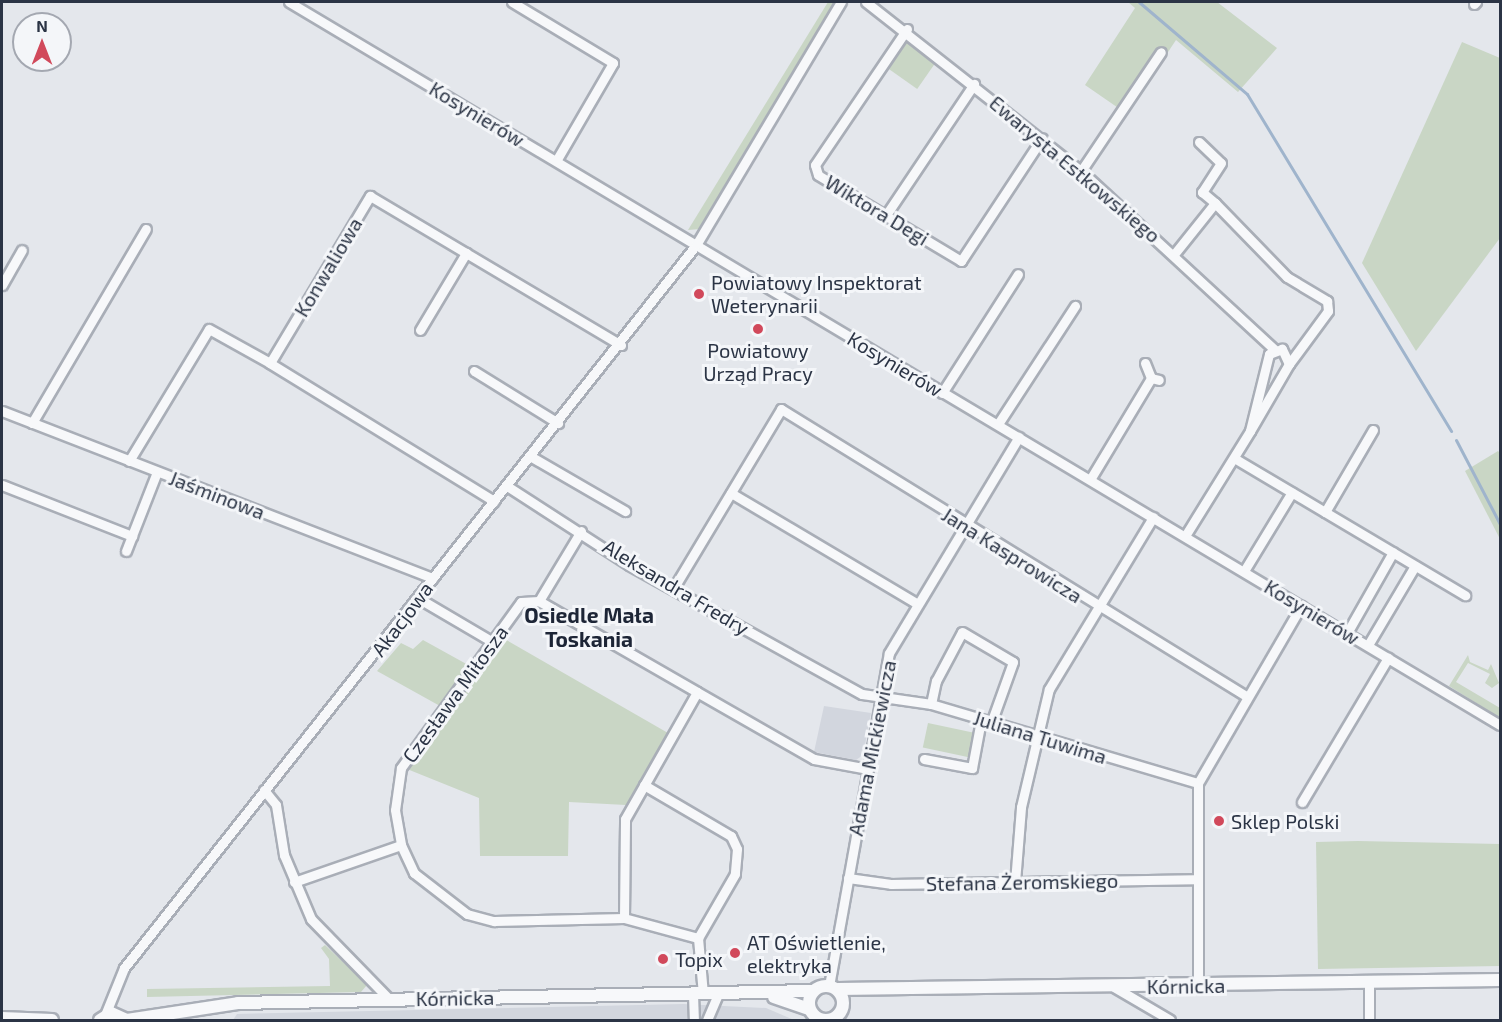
<!DOCTYPE html>
<html>
<head>
<meta charset="utf-8">
<style>
	body { margin:0 }
	#map { position:relative; width:1502px; height:1022px; overflow:hidden; background:#e4e7ec; font-family:"Exo 2",sans-serif }
	div>[style] { position:absolute }
	[style*='--x'] { left:calc(var(--x)*1px); top:calc(var(--y)*1px); width:calc(var(--w)*1px); rotate:calc(var(--a)*1deg) }
	.built>* { inset:0; background:#d2d6de }
	.green>* { inset:0; background:#c9d6c5; transform-origin:0 0 }
	.stream>* { height:3px; margin:-1.5px; padding:0 1.5px; transform-origin:1.5px; border-radius:1.5px; background:#9fb4cc }
	.roads { filter:drop-shadow(2px 0 #a9aeb7) drop-shadow(-2px 0 #a9aeb7) drop-shadow(0 2px #a9aeb7) drop-shadow(0 -2px #a9aeb7) }
	.minor>* { height:9px; margin:-4.5px; padding:0 4.5px; transform-origin:4.5px; border-radius:4.5px; background:#f7f8fa }
	.tertiary>* { height:12px; margin:-6px; padding:0 6px; transform-origin:6px; border-radius:6px; background:#f7f8fa }
	.tertiary>.ring { margin:-6px; padding:0; box-sizing:content-box; background:none; border:12px solid #f7f8fa; border-radius:50% }
	.dots>* { width:16px; height:16px; translate:-50% -50%; box-sizing:border-box; border:3px solid #f4f6f9; border-radius:50% }
	span { translate:-50% -50%; white-space:nowrap; text-align:center; line-height:1.15; -webkit-text-stroke:6px #f4f6f9; paint-order:stroke }
	.street-label { font-size:20px; color:#2b3445 }
	.poi-label { font-size:20px; color:#2b3445 }
	.left { translate:0 -50%; text-align:left }
	.neighbourhood-label { font-size:21px; color:#1d2536; font-weight:700 }
	.frame { position:absolute; inset:0; border:3px solid #2b3445; pointer-events:none }
	.north { position:absolute; left:12px; top:12px; width:60px; height:60px; box-sizing:border-box; background:#f4f6f9; border:2px solid #a4a8b1; border-radius:50%; rotate:0deg; font-size:16px; font-weight:700; line-height:24px; text-align:center; color:#2b3445 }
	.north::after { content:''; display:block; margin:auto; width:21px; height:27px; background:#d1495b; clip-path:polygon(50% 0,100% 100%,50% 72%,0 100%) }
</style>
</head>
<body>
<div id="map">
	<div class="built">
		<i style="clip-path:polygon(824px 706px,871px 713px,863px 755px,856px 760px,814px 752px)"></i>
		<i style="clip-path:polygon(683px 1004px,766px 1008px,794px 1020px,233px 1020px,237px 1014px)"></i>
	</div>
	<div class="green">
		<i style="clip-path:polygon(828px 2px,834px 2px,815px 37px,700px 229px,688px 230px)"></i>
		<i style="clip-path:polygon(1128px 2px,1217px 2px,1277px 48px,1238px 92px,1176px 40px,1127px 114px,1085px 85px,1135px 8px)"></i>
		<i style="left:908px;top:41px;width:35px;height:34px;rotate:35deg"></i>
		<i style="clip-path:polygon(1462px 42px,1500px 58px,1500px 238px,1416px 351px,1362px 263px)"></i>
		<i style="clip-path:polygon(1498px 451px,1500px 453px,1500px 539px,1465px 471px)"></i>
		<i style="clip-path:polygon(503px 638px,668px 733px,626px 805px,569px 802px,568px 856px,480px 856px,479px 798px,407px 769px)"></i>
		<i style="clip-path:polygon(423px 640px,470px 666px,440px 706px,377px 671px,401px 643px,413px 649px)"></i>
		<i style="clip-path:polygon(1468px 655px,1470px 662px,1488px 670px,1491px 664px,1499px 683px,1492px 688px,1485px 683px,1490px 674px,1468px 663px,1456px 682px,1500px 708px,1500px 718px,1449px 686px)"></i>
		<i style="left:928px;top:723px;width:47px;height:25px;rotate:12deg"></i>
		<i style="clip-path:polygon(1358px 841px,1500px 844px,1500px 966px,1318px 969px,1316px 842px)"></i>
		<i style="clip-path:polygon(325px 945px,367px 985px,361px 992px,147px 997px,147px 989px,330px 986px,329px 959px,321px 948px)"></i>
	</div>
	<div class="stream">
		<i style="--x:1139;--y:2;--w:142;--a:40.4"></i>
		<i style="--x:1247;--y:94;--w:394;--a:58.8"></i>
		<i style="--x:1456;--y:440;--w:95;--a:62.4"></i>
	</div>
	<div class="roads">
		<div class="minor">
			<i style="--x:289;--y:2;--w:1410;--a:30.84"></i>
			<i style="--x:512;--y:2;--w:118;--a:31.1"></i>
			<i style="--x:613;--y:63;--w:113;--a:120.2"></i>
			<i style="--x:866;--y:2;--w:273;--a:38.2"></i>
			<i style="--x:1081;--y:171;--w:263;--a:42.7"></i>
			<i style="--x:1474;--y:4;--w:3;--a:-45"></i>
			<i style="--x:907;--y:29;--w:164;--a:124.1"></i>
			<i style="--x:815;--y:165;--w:10;--a:73"></i>
			<i style="--x:818;--y:175;--w:167;--a:31"></i>
			<i style="--x:961;--y:261;--w:147;--a:-56.6"></i>
			<i style="--x:1199;--y:142;--w:30;--a:44"></i>
			<i style="--x:1221;--y:163;--w:35;--a:123"></i>
			<i style="--x:1202;--y:192;--w:17;--a:40"></i>
			<i style="--x:1081;--y:171;--w:143;--a:-56.1"></i>
			<i style="--x:886;--y:215;--w:158;--a:-56.1"></i>
			<i style="--x:1175;--y:253;--w:64;--a:-51.3"></i>
			<i style="--x:1215;--y:203;--w:103;--a:45.8"></i>
			<i style="--x:1287;--y:277;--w:47;--a:31"></i>
			<i style="--x:1327;--y:301;--w:10;--a:84"></i>
			<i style="--x:1328;--y:311;--w:66;--a:126.3"></i>
			<i style="--x:2;--y:285;--w:40;--a:-60.3"></i>
			<i style="--x:420;--y:330;--w:90;--a:-59.1"></i>
			<i style="--x:1145;--y:363;--w:16;--a:68"></i>
			<i style="--x:1151;--y:378;--w:8;--a:14"></i>
			<i style="--x:474;--y:371;--w:99;--a:31.8"></i>
			<i style="--x:942;--y:393;--w:141;--a:-57.4"></i>
			<i style="--x:2;--y:411;--w:462;--a:21.2"></i>
			<i style="--x:32;--y:423;--w:225;--a:-59.6"></i>
			<i style="--x:998;--y:424;--w:141;--a:-56.9"></i>
			<i style="--x:530;--y:456;--w:110;--a:30.1"></i>
			<i style="--x:1234;--y:458;--w:269;--a:30.7"></i>
			<i style="--x:129;--y:461;--w:154;--a:-58.8"></i>
			<i style="--x:209;--y:329;--w:70;--a:29.1"></i>
			<i style="--x:1091;--y:478;--w:117;--a:-59"></i>
			<i style="--x:2;--y:485;--w:140;--a:21.4"></i>
			<i style="--x:507;--y:486;--w:145;--a:32.9"></i>
			<i style="--x:629;--y:565;--w:266;--a:29"></i>
			<i style="--x:862;--y:694;--w:70;--a:8.2"></i>
			<i style="--x:931;--y:704;--w:278;--a:16.5"></i>
			<i style="--x:731;--y:493;--w:217;--a:30.7"></i>
			<i style="--x:494;--y:501;--w:263;--a:-148.4"></i>
			<i style="--x:270;--y:363;--w:195;--a:-59.1"></i>
			<i style="--x:370;--y:196;--w:292;--a:30.7"></i>
			<i style="--x:1325;--y:512;--w:95;--a:-59.7"></i>
			<i style="--x:581;--y:531;--w:82;--a:121"></i>
			<i style="--x:539;--y:601;--w:18;--a:177"></i>
			<i style="--x:521;--y:602;--w:205;--a:125.9"></i>
			<i style="--x:401;--y:768;--w:42;--a:98.1"></i>
			<i style="--x:395;--y:810;--w:36;--a:80"></i>
			<i style="--x:401;--y:845;--w:31;--a:65"></i>
			<i style="--x:414;--y:873;--w:67;--a:37.7"></i>
			<i style="--x:467;--y:914;--w:28;--a:15"></i>
			<i style="--x:494;--y:921;--w:130;--a:-1.3"></i>
			<i style="--x:624;--y:918;--w:77;--a:15.1"></i>
			<i style="--x:1185;--y:536;--w:123;--a:-58.2"></i>
			<i style="--x:1250;--y:431;--w:78;--a:-59.8"></i>
			<i style="--x:1289;--y:364;--w:17;--a:-115"></i>
			<i style="--x:1282;--y:349;--w:14;--a:159"></i>
			<i style="--x:1269;--y:354;--w:79;--a:103.9"></i>
			<i style="--x:126;--y:551;--w:85;--a:-68.6"></i>
			<i style="--x:1244;--y:571;--w:92;--a:-58.7"></i>
			<i style="--x:673;--y:589;--w:210;--a:-59"></i>
			<i style="--x:781;--y:409;--w:546;--a:31.68"></i>
			<i style="--x:418;--y:598;--w:87;--a:30.4"></i>
			<i style="--x:539;--y:601;--w:182;--a:29.9"></i>
			<i style="--x:1347;--y:633;--w:93;--a:-60.4"></i>
			<i style="--x:1368;--y:645;--w:92;--a:-59.3"></i>
			<i style="--x:931;--y:704;--w:24;--a:-78"></i>
			<i style="--x:936;--y:681;--w:55;--a:-62"></i>
			<i style="--x:962;--y:632;--w:59;--a:30.5"></i>
			<i style="--x:1013;--y:662;--w:65;--a:109.8"></i>
			<i style="--x:924;--y:759;--w:49;--a:10.6"></i>
			<i style="--x:972;--y:768;--w:49;--a:-79.4"></i>
			<i style="--x:644;--y:785;--w:101;--a:30.4"></i>
			<i style="--x:731;--y:836;--w:14;--a:65"></i>
			<i style="--x:737;--y:849;--w:25;--a:95"></i>
			<i style="--x:735;--y:874;--w:74;--a:120"></i>
			<i style="--x:698;--y:938;--w:56;--a:84.9"></i>
			<i style="--x:264;--y:790;--w:19;--a:51"></i>
			<i style="--x:276;--y:805;--w:51;--a:80.9"></i>
			<i style="--x:284;--y:855;--w:69;--a:67.1"></i>
			<i style="--x:311;--y:919;--w:113;--a:45.7"></i>
			<i style="--x:1302;--y:802;--w:168;--a:-59.2"></i>
			<i style="--x:848;--y:878;--w:43;--a:7.9"></i>
			<i style="--x:891;--y:884;--w:304;--a:-0.9"></i>
			<i style="--x:294;--y:882;--w:113;--a:-19.1"></i>
			<i style="--x:1015;--y:882;--w:75;--a:-85.4"></i>
			<i style="--x:1021;--y:807;--w:121;--a:-76.7"></i>
			<i style="--x:1049;--y:689;--w:201;--a:-58.8"></i>
			<i style="--x:624;--y:918;--w:99;--a:-89.4"></i>
			<i style="--x:625;--y:819;--w:146;--a:-60.4"></i>
			<i style="--x:697;--y:692;--w:135;--a:29.8"></i>
			<i style="--x:814;--y:759;--w:55;--a:10.5"></i>
			<i style="--x:829;--y:986;--w:338;--a:-79.8"></i>
			<i style="--x:889;--y:653;--w:252;--a:-59"></i>
			<i style="--x:1198;--y:986;--w:203;--a:-90"></i>
			<i style="--x:1198;--y:783;--w:205;--a:-59.8"></i>
			<i style="--x:1114;--y:987;--w:65;--a:30.5"></i>
			<i style="--x:693;--y:994;--w:26;--a:88"></i>
			<i style="--x:105;--y:1015;--w:51;--a:-68"></i>
			<i style="--x:124;--y:968;--w:922;--a:-51.65"></i>
			<i style="--x:696;--y:245;--w:283;--a:-59.2"></i>
			<i style="--x:707;--y:1020;--w:28;--a:-67"></i>
			<i style="--x:1369;--y:1020;--w:37;--a:-90"></i>
		</div>
		<div class="tertiary">
			<i class="ring" style="left:809px;top:986px;width:22px;height:22px"></i>
			<i style="--x:838;--y:989;--w:662;--a:-0.78"></i>
			<i style="--x:774;--y:997;--w:37;--a:19"></i>
			<i style="--x:2;--y:1018;--w:50;--a:2.3"></i>
			<i style="--x:100;--y:1020;--w:13;--a:-32"></i>
			<i style="--x:111;--y:1013;--w:17;--a:24"></i>
			<i style="--x:127;--y:1020;--w:112;--a:-8.7"></i>
			<i style="--x:238;--y:1003;--w:575;--a:-1.2"></i>
		</div>
	</div>
	<div class="dots">
		<i style="left:699px;top:294px;background:#d1495b"></i>
		<i style="left:758px;top:329px;background:#d1495b"></i>
		<i style="left:1219px;top:821px;background:#d1495b"></i>
		<i style="left:735px;top:953px;background:#d1495b"></i>
		<i style="left:663px;top:959px;background:#d1495b"></i>
	</div>
	<div class="street-label">
		<span style="left:477px;top:114px;rotate:31deg">Kosynierów</span>
		<span style="left:1075px;top:169px;rotate:40deg">Ewarysta Estkowskiego</span>
		<span style="left:877px;top:210px;rotate:31deg">Wiktora Degi</span>
		<span style="left:328px;top:267px;rotate:-59deg">Konwaliowa</span>
		<span style="left:895px;top:364px;rotate:31deg">Kosynierów</span>
		<span style="left:217px;top:495px;rotate:21deg">Jaśminowa</span>
		<span style="left:1012px;top:555px;rotate:32deg">Jana Kasprowicza</span>
		<span style="left:676px;top:587px;rotate:31deg">Aleksandra Fredry</span>
		<span style="left:1312px;top:612px;rotate:31deg">Kosynierów</span>
		<span style="left:402px;top:619px;rotate:-53deg">Akacjowa</span>
		<span style="left:455px;top:694px;rotate:-54deg">Czesława Miłosza</span>
		<span style="left:1040px;top:737px;rotate:17deg">Juliana Tuwima</span>
		<span style="left:872px;top:748px;rotate:-79deg">Adama Mickiewicza</span>
		<span style="left:1022px;top:882px;rotate:-1deg">Stefana Żeromskiego</span>
		<span style="left:1186px;top:986px;rotate:-1deg">Kórnicka</span>
		<span style="left:455px;top:998px;rotate:-1deg">Kórnicka</span>
	</div>
	<div class="poi-label">
		<span class="left" style="left:711px;top:294px">Powiatowy Inspektorat<br>Weterynarii</span>
		<span style="left:758px;top:362px">Powiatowy<br>Urząd Pracy</span>
		<span class="left" style="left:1231px;top:821px">Sklep Polski</span>
		<span class="left" style="left:747px;top:954px">AT Oświetlenie,<br>elektryka</span>
		<span class="left" style="left:675px;top:959px">Topix</span>
	</div>
	<div class="neighbourhood-label">
		<span style="left:589px;top:627px">Osiedle Mała<br>Toskania</span>
	</div>
	<div class="frame"></div>
	<div class="north">N</div>
</div>
</body>
</html>
